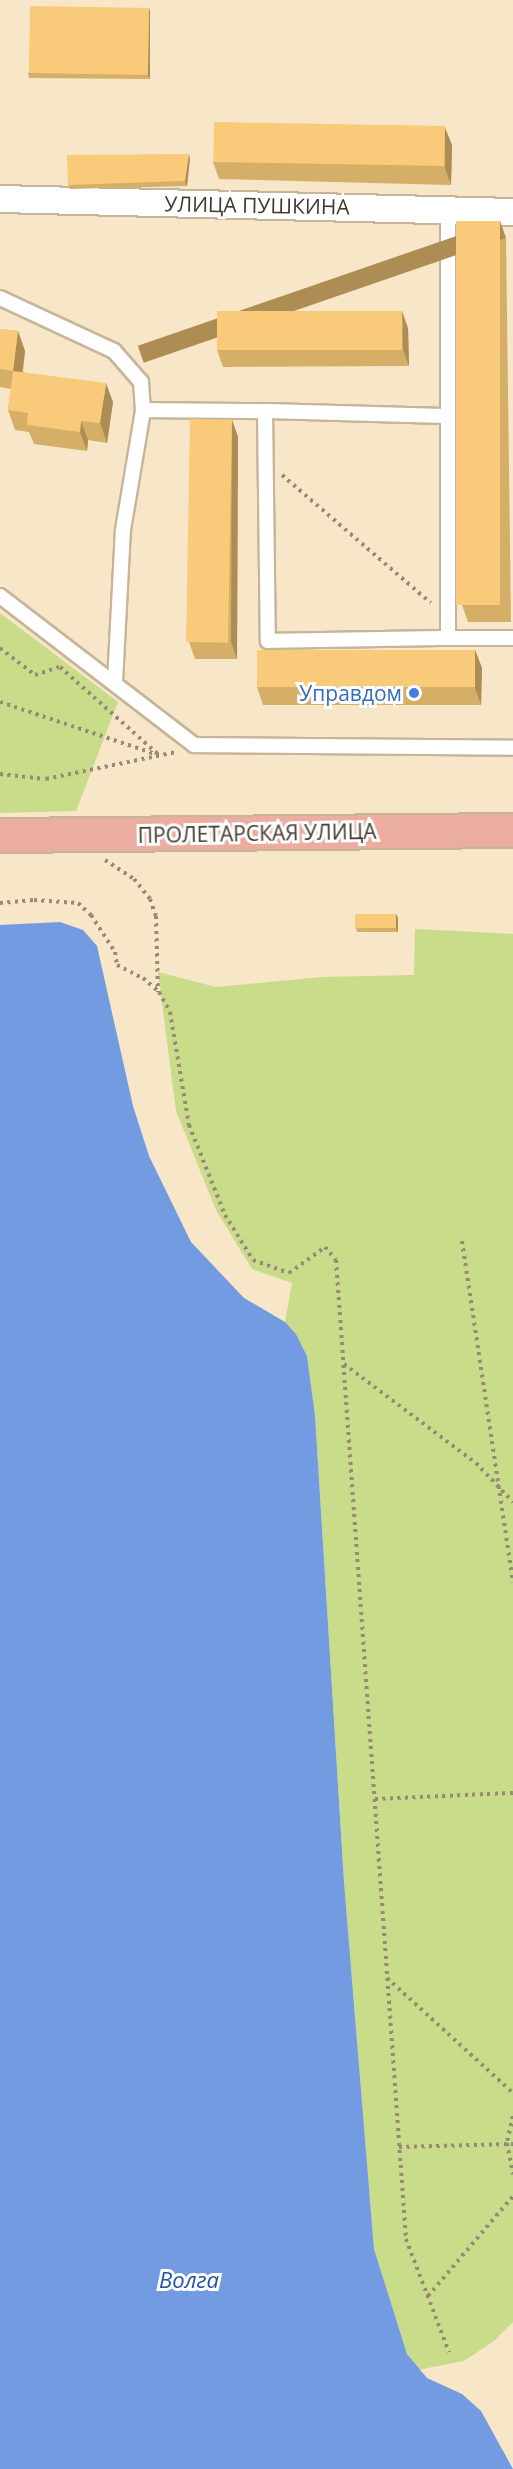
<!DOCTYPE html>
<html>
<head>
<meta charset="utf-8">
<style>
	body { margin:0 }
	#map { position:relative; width:513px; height:2469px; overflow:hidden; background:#f7e6c8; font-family:"Open Sans",sans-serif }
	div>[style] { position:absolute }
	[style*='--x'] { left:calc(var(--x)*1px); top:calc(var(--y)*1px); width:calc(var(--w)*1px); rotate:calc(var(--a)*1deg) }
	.green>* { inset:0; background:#c8dc8a }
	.water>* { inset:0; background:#739be1 }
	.path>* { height:4px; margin-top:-2px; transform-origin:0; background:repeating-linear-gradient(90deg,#978b77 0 3px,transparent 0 7.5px) }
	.roads { filter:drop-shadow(2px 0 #c6b599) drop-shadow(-2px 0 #c6b599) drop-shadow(0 2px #c6b599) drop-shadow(0 -2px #c6b599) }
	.lane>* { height:14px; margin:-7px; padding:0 7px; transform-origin:7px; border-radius:7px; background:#fff }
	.street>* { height:26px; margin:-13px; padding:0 13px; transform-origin:13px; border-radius:13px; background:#fff }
	.primary>* { height:33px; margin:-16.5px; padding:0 16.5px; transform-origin:16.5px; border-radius:16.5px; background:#ebada0 }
	.wall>* { inset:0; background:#d5ae68 }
	.shaded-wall>* { inset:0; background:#ae8d55; transform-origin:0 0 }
	.building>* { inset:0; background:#f8ca79; transform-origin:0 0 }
	.dots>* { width:16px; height:16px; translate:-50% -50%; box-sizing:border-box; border:3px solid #fff; border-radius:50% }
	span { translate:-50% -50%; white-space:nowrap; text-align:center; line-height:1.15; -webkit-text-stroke:6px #fff; paint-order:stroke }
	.street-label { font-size:21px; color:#413a2f }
	.shop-label { font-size:21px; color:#366cbe }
	.right { translate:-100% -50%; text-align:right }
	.water-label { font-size:22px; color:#2553a5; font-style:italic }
</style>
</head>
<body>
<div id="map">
	<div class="green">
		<i style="clip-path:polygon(0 613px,118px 702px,76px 811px,0 813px)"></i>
		<i style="clip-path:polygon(415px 929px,513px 934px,513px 2322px,494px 2341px,464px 2361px,417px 2370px,407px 2354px,374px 2249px,344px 1882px,315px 1415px,307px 1356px,296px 1334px,285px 1322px,292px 1283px,252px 1269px,216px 1210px,176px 1111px,158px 972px,216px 987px,322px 977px,414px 975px)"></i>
	</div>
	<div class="water">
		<i style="clip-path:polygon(60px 922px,83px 930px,97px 946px,133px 1106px,149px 1156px,191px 1242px,244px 1298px,285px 1322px,296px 1334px,307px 1356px,315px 1415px,344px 1882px,374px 2249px,407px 2354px,427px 2378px,462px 2394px,481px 2411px,513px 2469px,0 2469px,0 925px)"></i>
	</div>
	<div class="path">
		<i style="--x:282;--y:475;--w:196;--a:40.7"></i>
		<i style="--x:0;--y:648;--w:44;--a:37.6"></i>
		<i style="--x:35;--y:675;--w:26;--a:-18"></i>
		<i style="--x:60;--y:667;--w:135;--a:41.7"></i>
		<i style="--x:0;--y:702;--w:167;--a:18.5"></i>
		<i style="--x:0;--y:774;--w:46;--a:6.2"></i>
		<i style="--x:46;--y:779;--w:133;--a:-11.7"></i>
		<i style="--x:105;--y:860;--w:35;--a:33"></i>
		<i style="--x:134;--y:879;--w:26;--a:51"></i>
		<i style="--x:150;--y:899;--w:18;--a:71"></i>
		<i style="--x:156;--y:916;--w:76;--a:88.5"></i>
		<i style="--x:0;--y:903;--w:34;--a:-5"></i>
		<i style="--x:34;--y:900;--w:44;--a:3.9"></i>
		<i style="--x:78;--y:903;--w:18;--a:43"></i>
		<i style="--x:91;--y:915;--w:44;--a:57"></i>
		<i style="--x:115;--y:952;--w:13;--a:81"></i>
		<i style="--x:117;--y:965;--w:29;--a:27"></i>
		<i style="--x:143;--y:978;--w:21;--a:41"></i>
		<i style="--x:159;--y:992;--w:23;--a:61"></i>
		<i style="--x:170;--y:1012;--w:115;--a:80.5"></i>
		<i style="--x:189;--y:1125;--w:97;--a:68.2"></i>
		<i style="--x:225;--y:1215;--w:53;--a:58.1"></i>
		<i style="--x:253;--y:1260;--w:38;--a:20"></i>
		<i style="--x:289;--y:1273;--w:44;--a:-35.8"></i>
		<i style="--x:325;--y:1247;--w:17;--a:50"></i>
		<i style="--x:336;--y:1260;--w:981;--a:85.91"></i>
		<i style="--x:406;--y:2239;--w:121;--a:69.2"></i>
		<i style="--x:462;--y:1241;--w:345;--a:81.5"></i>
		<i style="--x:344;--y:1364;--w:165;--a:36.9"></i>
		<i style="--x:476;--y:1463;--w:54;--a:46.5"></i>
		<i style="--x:375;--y:1799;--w:138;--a:-2.5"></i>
		<i style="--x:387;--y:1978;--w:171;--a:42.4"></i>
		<i style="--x:513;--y:2116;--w:28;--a:103"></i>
		<i style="--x:507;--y:2143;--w:32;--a:79"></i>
		<i style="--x:399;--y:2147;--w:114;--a:-1.5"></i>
		<i style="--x:428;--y:2296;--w:131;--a:-49.6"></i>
	</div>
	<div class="roads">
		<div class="lane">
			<i style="--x:448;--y:209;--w:429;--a:90"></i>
			<i style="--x:448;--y:638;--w:65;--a:0"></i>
			<i style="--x:0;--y:298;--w:126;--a:24.9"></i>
			<i style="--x:114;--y:351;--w:41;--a:48.9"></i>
			<i style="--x:141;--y:382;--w:28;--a:86"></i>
			<i style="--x:265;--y:411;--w:182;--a:1.6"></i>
			<i style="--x:0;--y:596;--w:245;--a:37.5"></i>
			<i style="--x:194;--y:745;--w:319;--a:0.5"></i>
			<i style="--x:115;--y:682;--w:152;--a:-87"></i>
			<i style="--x:123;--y:530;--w:122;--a:-80.5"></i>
			<i style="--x:143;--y:410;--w:122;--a:0.5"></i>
			<i style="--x:265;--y:411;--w:230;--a:89.3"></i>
			<i style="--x:268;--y:641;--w:180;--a:-1"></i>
		</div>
		<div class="street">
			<i style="--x:0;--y:199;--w:513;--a:1.45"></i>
		</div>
		<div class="primary">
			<i style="--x:0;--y:835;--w:513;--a:-0.56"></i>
		</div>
	</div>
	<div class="wall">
		<i style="clip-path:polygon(149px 8px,150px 12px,150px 79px,29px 78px,28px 73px)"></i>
		<i style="clip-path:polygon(445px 128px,452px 145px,451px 185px,219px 179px,213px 162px)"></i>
		<i style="clip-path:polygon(190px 158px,187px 186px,70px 189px,68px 185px)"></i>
		<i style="clip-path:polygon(500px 221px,506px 238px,511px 622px,468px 622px,462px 605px)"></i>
		<i style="clip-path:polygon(408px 328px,409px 366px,223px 367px,217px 350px)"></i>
		<i style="clip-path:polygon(0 329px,18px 331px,25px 351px,23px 372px,113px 402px,107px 443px,88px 440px,87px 451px,34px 444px,29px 432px,15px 430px,8px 410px,11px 389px,0 387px)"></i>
		<i style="clip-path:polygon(232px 420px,238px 437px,237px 659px,195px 659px,189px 642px)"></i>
		<i style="clip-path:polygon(475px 650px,482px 668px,481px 705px,263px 705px,257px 687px)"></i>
		<i style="clip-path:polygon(396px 914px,398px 918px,398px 932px,357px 932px,356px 928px)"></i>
	</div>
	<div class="shaded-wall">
		<i style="clip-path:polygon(149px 8px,150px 12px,150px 79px,148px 75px)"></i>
		<i style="clip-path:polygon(445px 128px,452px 145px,451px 185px,445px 168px)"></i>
		<i style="clip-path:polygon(189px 154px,190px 158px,187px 186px,185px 181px)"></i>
		<i style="left:500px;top:221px;width:18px;height:383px;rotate:71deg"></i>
		<i style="clip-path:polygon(402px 311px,408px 328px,409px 366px,403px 349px)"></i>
		<i style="clip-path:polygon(18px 331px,25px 351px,20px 390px,13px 371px)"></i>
		<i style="clip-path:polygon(106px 383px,113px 402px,107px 443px,100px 423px)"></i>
		<i style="clip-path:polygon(232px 420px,238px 437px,237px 659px,231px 642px)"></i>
		<i style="clip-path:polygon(81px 421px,88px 440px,87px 451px,80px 432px)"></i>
		<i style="clip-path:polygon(475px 650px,482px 668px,481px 705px,475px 688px)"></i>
		<i style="clip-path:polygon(396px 914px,398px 918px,398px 932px,396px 928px)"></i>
	</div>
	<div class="building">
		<i style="left:149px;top:8px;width:67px;height:119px;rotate:91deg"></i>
		<i style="left:214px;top:122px;width:231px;height:40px;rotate:1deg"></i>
		<i style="clip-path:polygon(189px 154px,185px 181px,68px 185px,67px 155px)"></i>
		<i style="left:456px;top:221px;width:44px;height:384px"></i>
		<i style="left:217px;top:311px;width:185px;height:39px"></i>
		<i style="clip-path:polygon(0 329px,18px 331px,13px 371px,0 369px)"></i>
		<i style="clip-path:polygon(13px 371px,106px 383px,100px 423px,81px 421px,80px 432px,27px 425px,28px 413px,8px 410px)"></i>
		<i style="left:190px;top:419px;width:42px;height:223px;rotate:1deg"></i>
		<i style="left:257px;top:650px;width:218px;height:37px"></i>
		<i style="left:396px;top:914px;width:14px;height:41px;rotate:90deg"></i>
	</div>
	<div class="dots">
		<i style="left:414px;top:693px;background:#3f7fe0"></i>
	</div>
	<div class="street-label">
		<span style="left:257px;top:205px;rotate:1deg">УЛИЦА ПУШКИНА</span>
		<span style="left:257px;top:833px;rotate:-1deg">ПРОЛЕТАРСКАЯ УЛИЦА</span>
	</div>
	<div class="shop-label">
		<span class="right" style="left:402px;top:693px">Управдом</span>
	</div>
	<div class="water-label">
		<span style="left:189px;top:2280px">Волга</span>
	</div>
</div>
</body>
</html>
